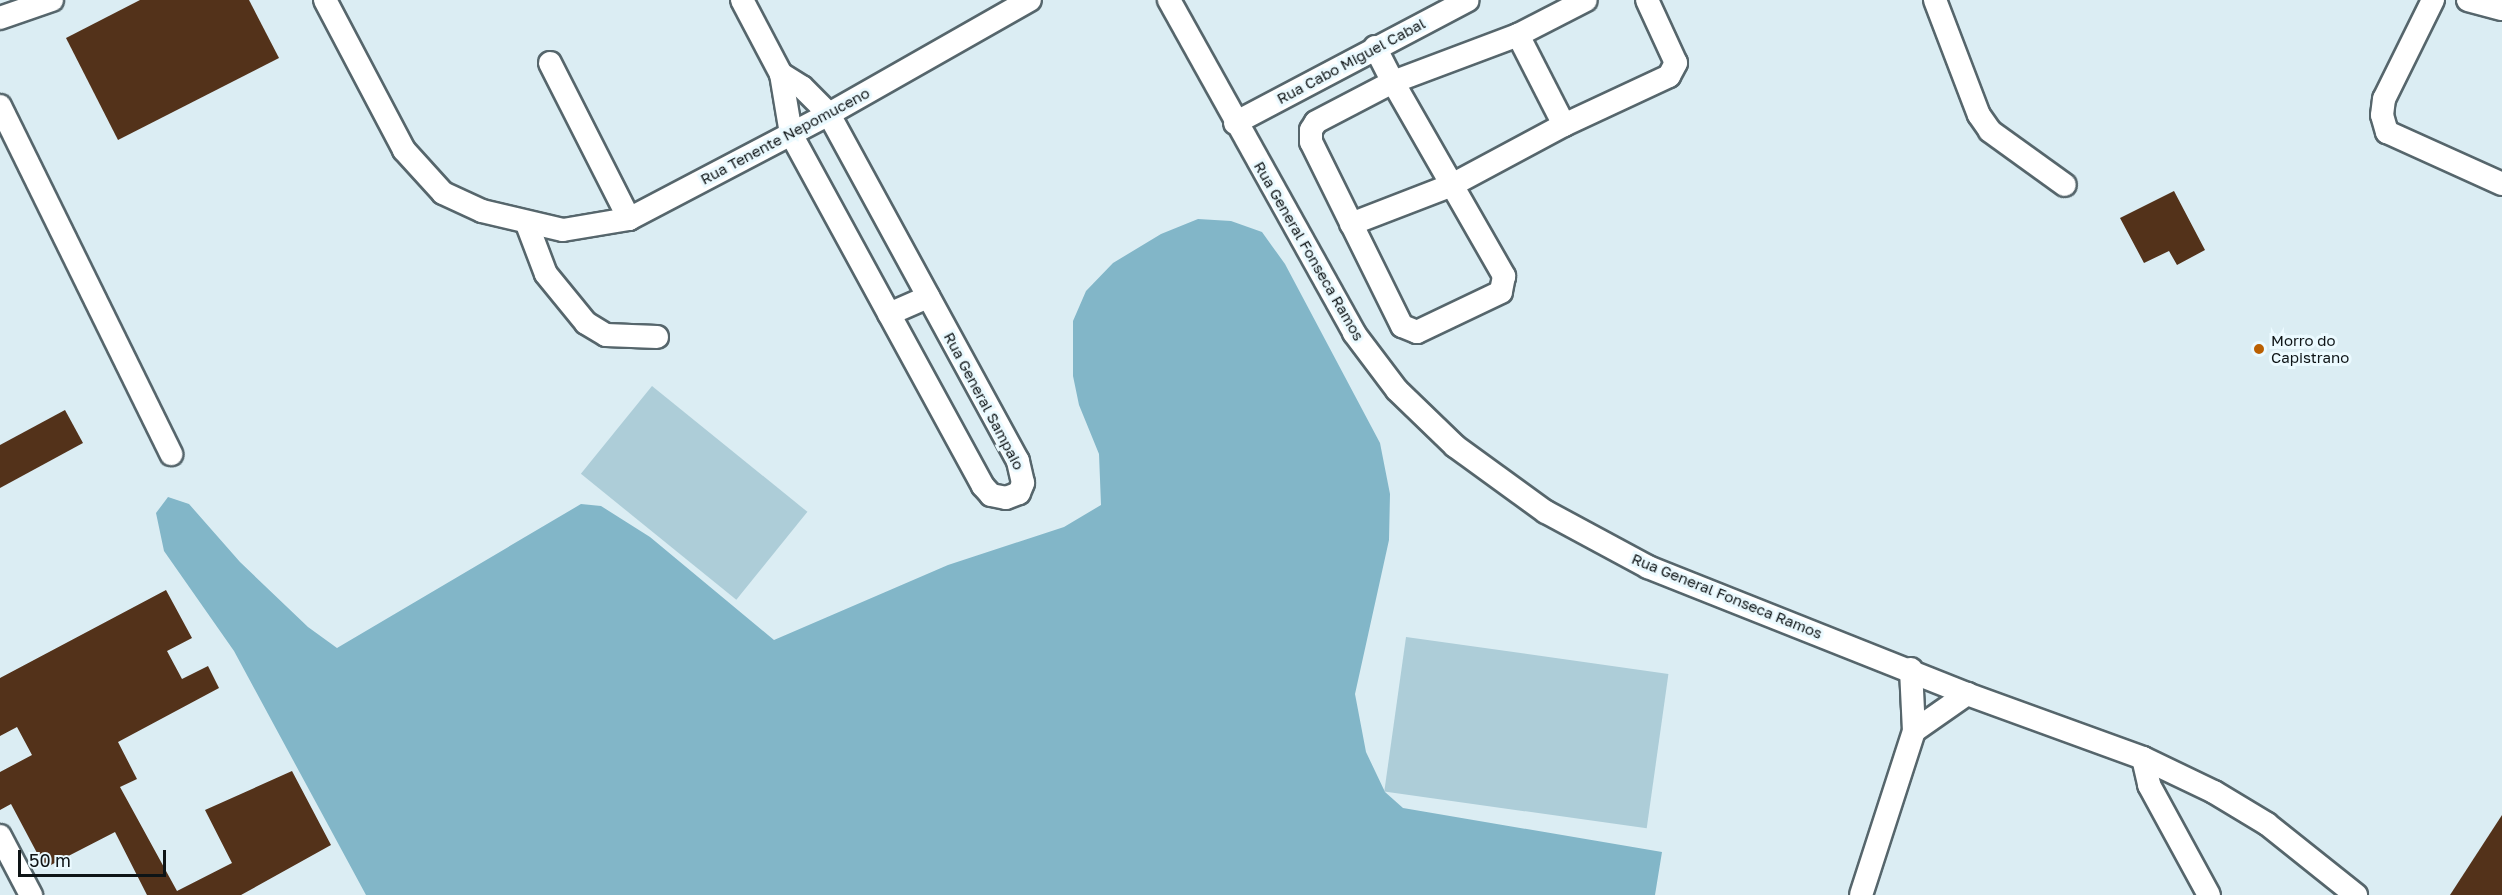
<!DOCTYPE html>
<html>
<head>
<meta charset="utf-8">
<style>
	body { margin:0 }
	#map { position:relative; width:2502px; height:895px; overflow:hidden; background:#dbedf3; font-family:"Golos Text",sans-serif }
	div>[style] { position:absolute }
	[style*='--x'] { left:calc(var(--x)*1px); top:calc(var(--y)*1px); width:calc(var(--w)*1px); rotate:calc(var(--a)*1deg) }
	.green>* { inset:0; background:#adcdd8; transform-origin:0 0 }
	.forest>* { inset:0; background:#82b6c8 }
	.building>* { inset:0; background:#53321a }
	.roads { filter:drop-shadow(2px 0 #56666c) drop-shadow(-2px 0 #56666c) drop-shadow(0 2px #56666c) drop-shadow(0 -2px #56666c) }
	.minor>* { height:22px; margin:-11px; padding:0 11px; transform-origin:11px; border-radius:11px; background:#fff }
	.dots>* { width:16px; height:16px; translate:-50% -50%; box-sizing:border-box; border:3px solid #ebfaff; border-radius:50% }
	span { translate:-50% -50%; white-space:nowrap; text-align:center; line-height:1.15; -webkit-text-stroke:6px #ebfaff; paint-order:stroke }
	.street-label { font-size:15px; color:#0e1416 }
	.poi-label { font-size:15px; color:#0e1416 }
	.left { translate:0 -50%; text-align:left }
	.scale { position:absolute; left:18px; top:850px; width:148px; height:27px; box-sizing:border-box; border:3px solid #0e1416; border-top:0; padding-left:8px; font-size:18px; line-height:21px; white-space:nowrap; color:#0e1416; -webkit-text-stroke:4px #ebfaff; paint-order:stroke }
</style>
</head>
<body>
<div id="map">
	<div class="green">
		<i style="left:652px;top:386px;width:200px;height:113px;rotate:39deg"></i>
		<i style="left:1406px;top:637px;width:265px;height:156px;rotate:8deg"></i>
	</div>
	<div class="forest">
		<i style="clip-path:polygon(1198px 219px,1231px 221px,1262px 232px,1285px 264px,1380px 443px,1390px 494px,1389px 540px,1355px 694px,1366px 752px,1385px 792px,1403px 808px,1662px 852px,1655px 895px,366px 895px,234px 651px,164px 551px,156px 513px,168px 497px,189px 504px,240px 562px,308px 627px,337px 648px,581px 504px,601px 506px,650px 537px,774px 640px,948px 565px,1064px 527px,1101px 505px,1099px 454px,1079px 405px,1073px 376px,1073px 321px,1086px 291px,1113px 263px,1161px 234px)"></i>
	</div>
	<div class="building">
		<i style="clip-path:polygon(140px 0,249px 0,279px 58px,118px 140px,66px 38px)"></i>
		<i style="clip-path:polygon(2174px 191px,2205px 250px,2177px 265px,2169px 251px,2144px 263px,2120px 218px)"></i>
		<i style="clip-path:polygon(65px 410px,83px 443px,0 488px,0 445px)"></i>
		<i style="clip-path:polygon(166px 590px,192px 638px,167px 651px,182px 679px,208px 666px,219px 688px,118px 742px,137px 779px,120px 787px,177px 891px,232px 863px,205px 810px,292px 771px,331px 845px,241px 895px,147px 895px,115px 832px,45px 868px,11px 804px,0 810px,0 772px,32px 755px,17px 727px,0 736px,0 678px)"></i>
		<i style="clip-path:polygon(2502px 815px,2502px 895px,2450px 895px)"></i>
	</div>
	<div class="roads">
		<div class="minor">
			<i style="--x:325;--y:0;--w:170;--a:62.2"></i>
			<i style="--x:404;--y:150;--w:58;--a:47.8"></i>
			<i style="--x:443;--y:193;--w:43;--a:24.8"></i>
			<i style="--x:482;--y:211;--w:83;--a:13.2"></i>
			<i style="--x:563;--y:230;--w:67;--a:-9.5"></i>
			<i style="--x:629;--y:219;--w:226;--a:-27.7"></i>
			<i style="--x:829;--y:114;--w:231;--a:-29.6"></i>
			<i style="--x:742;--y:0;--w:84;--a:62.2"></i>
			<i style="--x:781;--y:74;--w:61;--a:80.5"></i>
			<i style="--x:791;--y:134;--w:401;--a:61.4"></i>
			<i style="--x:983;--y:486;--w:12;--a:48"></i>
			<i style="--x:991;--y:495;--w:15;--a:11"></i>
			<i style="--x:1006;--y:498;--w:14;--a:-21"></i>
			<i style="--x:1019;--y:493;--w:11;--a:-68"></i>
			<i style="--x:1023;--y:483;--w:23;--a:-103"></i>
			<i style="--x:1018;--y:461;--w:395;--a:-118.6"></i>
			<i style="--x:829;--y:114;--w:38;--a:-135"></i>
			<i style="--x:802;--y:87;--w:25;--a:-148"></i>
			<i style="--x:1169;--y:0;--w:381;--a:60.9"></i>
			<i style="--x:1354;--y:333;--w:71;--a:53"></i>
			<i style="--x:1397;--y:390;--w:81;--a:44"></i>
			<i style="--x:1455;--y:446;--w:112;--a:36"></i>
			<i style="--x:1546;--y:512;--w:116;--a:28.3"></i>
			<i style="--x:1648;--y:567;--w:343;--a:21.7"></i>
			<i style="--x:1967;--y:694;--w:187;--a:20"></i>
			<i style="--x:2143;--y:758;--w:79;--a:25.6"></i>
			<i style="--x:2214;--y:792;--w:62;--a:31.1"></i>
			<i style="--x:2267;--y:824;--w:114;--a:38.6"></i>
			<i style="--x:1935;--y:0;--w:123;--a:69.1"></i>
			<i style="--x:1979;--y:115;--w:19;--a:55"></i>
			<i style="--x:1990;--y:131;--w:92;--a:35.8"></i>
			<i style="--x:2433;--y:0;--w:110;--a:116.3"></i>
			<i style="--x:2384;--y:99;--w:16;--a:97"></i>
			<i style="--x:2382;--y:115;--w:18;--a:74"></i>
			<i style="--x:2387;--y:132;--w:126;--a:24.3"></i>
			<i style="--x:2468;--y:0;--w:35;--a:15"></i>
			<i style="--x:0;--y:18;--w:55;--a:-19.1"></i>
			<i style="--x:1518;--y:35;--w:101;--a:62.9"></i>
			<i style="--x:1375;--y:47;--w:39;--a:63"></i>
			<i style="--x:1393;--y:82;--w:224;--a:60.2"></i>
			<i style="--x:1504;--y:276;--w:16;--a:101"></i>
			<i style="--x:1501;--y:292;--w:93;--a:154.5"></i>
			<i style="--x:1417;--y:332;--w:16;--a:-158"></i>
			<i style="--x:1402;--y:326;--w:205;--a:-116.3"></i>
			<i style="--x:1311;--y:142;--w:12;--a:-90"></i>
			<i style="--x:1311;--y:130;--w:9;--a:-58"></i>
			<i style="--x:1316;--y:122;--w:87;--a:-27.5"></i>
			<i style="--x:1393;--y:82;--w:134;--a:-20.6"></i>
			<i style="--x:1518;--y:35;--w:76;--a:-27.2"></i>
			<i style="--x:550;--y:63;--w:175;--a:63.1"></i>
			<i style="--x:0;--y:106;--w:388;--a:63.8"></i>
			<i style="--x:1235;--y:123;--w:263;--a:-27.8"></i>
			<i style="--x:527;--y:224;--w:53;--a:69.2"></i>
			<i style="--x:546;--y:274;--w:63;--a:50.8"></i>
			<i style="--x:586;--y:323;--w:23;--a:31"></i>
			<i style="--x:606;--y:335;--w:51;--a:2.2"></i>
			<i style="--x:1351;--y:224;--w:108;--a:-21.1"></i>
			<i style="--x:1452;--y:185;--w:127;--a:-28.2"></i>
			<i style="--x:1564;--y:125;--w:116;--a:-25"></i>
			<i style="--x:1669;--y:76;--w:15;--a:-62"></i>
			<i style="--x:1676;--y:63;--w:69;--a:-114.7"></i>
			<i style="--x:889;--y:314;--w:43;--a:-23.6"></i>
			<i style="--x:1914;--y:731;--w:65;--a:-34.9"></i>
			<i style="--x:2143;--y:758;--w:28;--a:77"></i>
			<i style="--x:2149;--y:785;--w:125;--a:61.4"></i>
			<i style="--x:0;--y:836;--w:67;--a:62.3"></i>
			<i style="--x:1861;--y:895;--w:172;--a:-72.1"></i>
			<i style="--x:1914;--y:731;--w:62;--a:-92.8"></i>
		</div>
	</div>
	<div class="dots">
		<i style="left:2259px;top:349px;background:#ba5f01"></i>
	</div>
	<div class="street-label">
		<span style="left:1351px;top:61px;rotate:-28deg">Rua Cabo Miguel Cabal</span>
		<span style="left:785px;top:136px;rotate:-28deg">Rua Tenente Nepomuceno</span>
		<span style="left:1309px;top:251px;rotate:60deg">Rua General Fonseca Ramos</span>
		<span style="left:984px;top:401px;rotate:62deg">Rua General Sampaio</span>
		<span style="left:1727px;top:596px;rotate:22deg">Rua General Fonseca Ramos</span>
	</div>
	<div class="poi-label">
		<span class="left" style="left:2271px;top:349px">Morro do<br>Capistrano</span>
	</div>
	<div class="scale">50 m</div>
</div>
</body>
</html>
